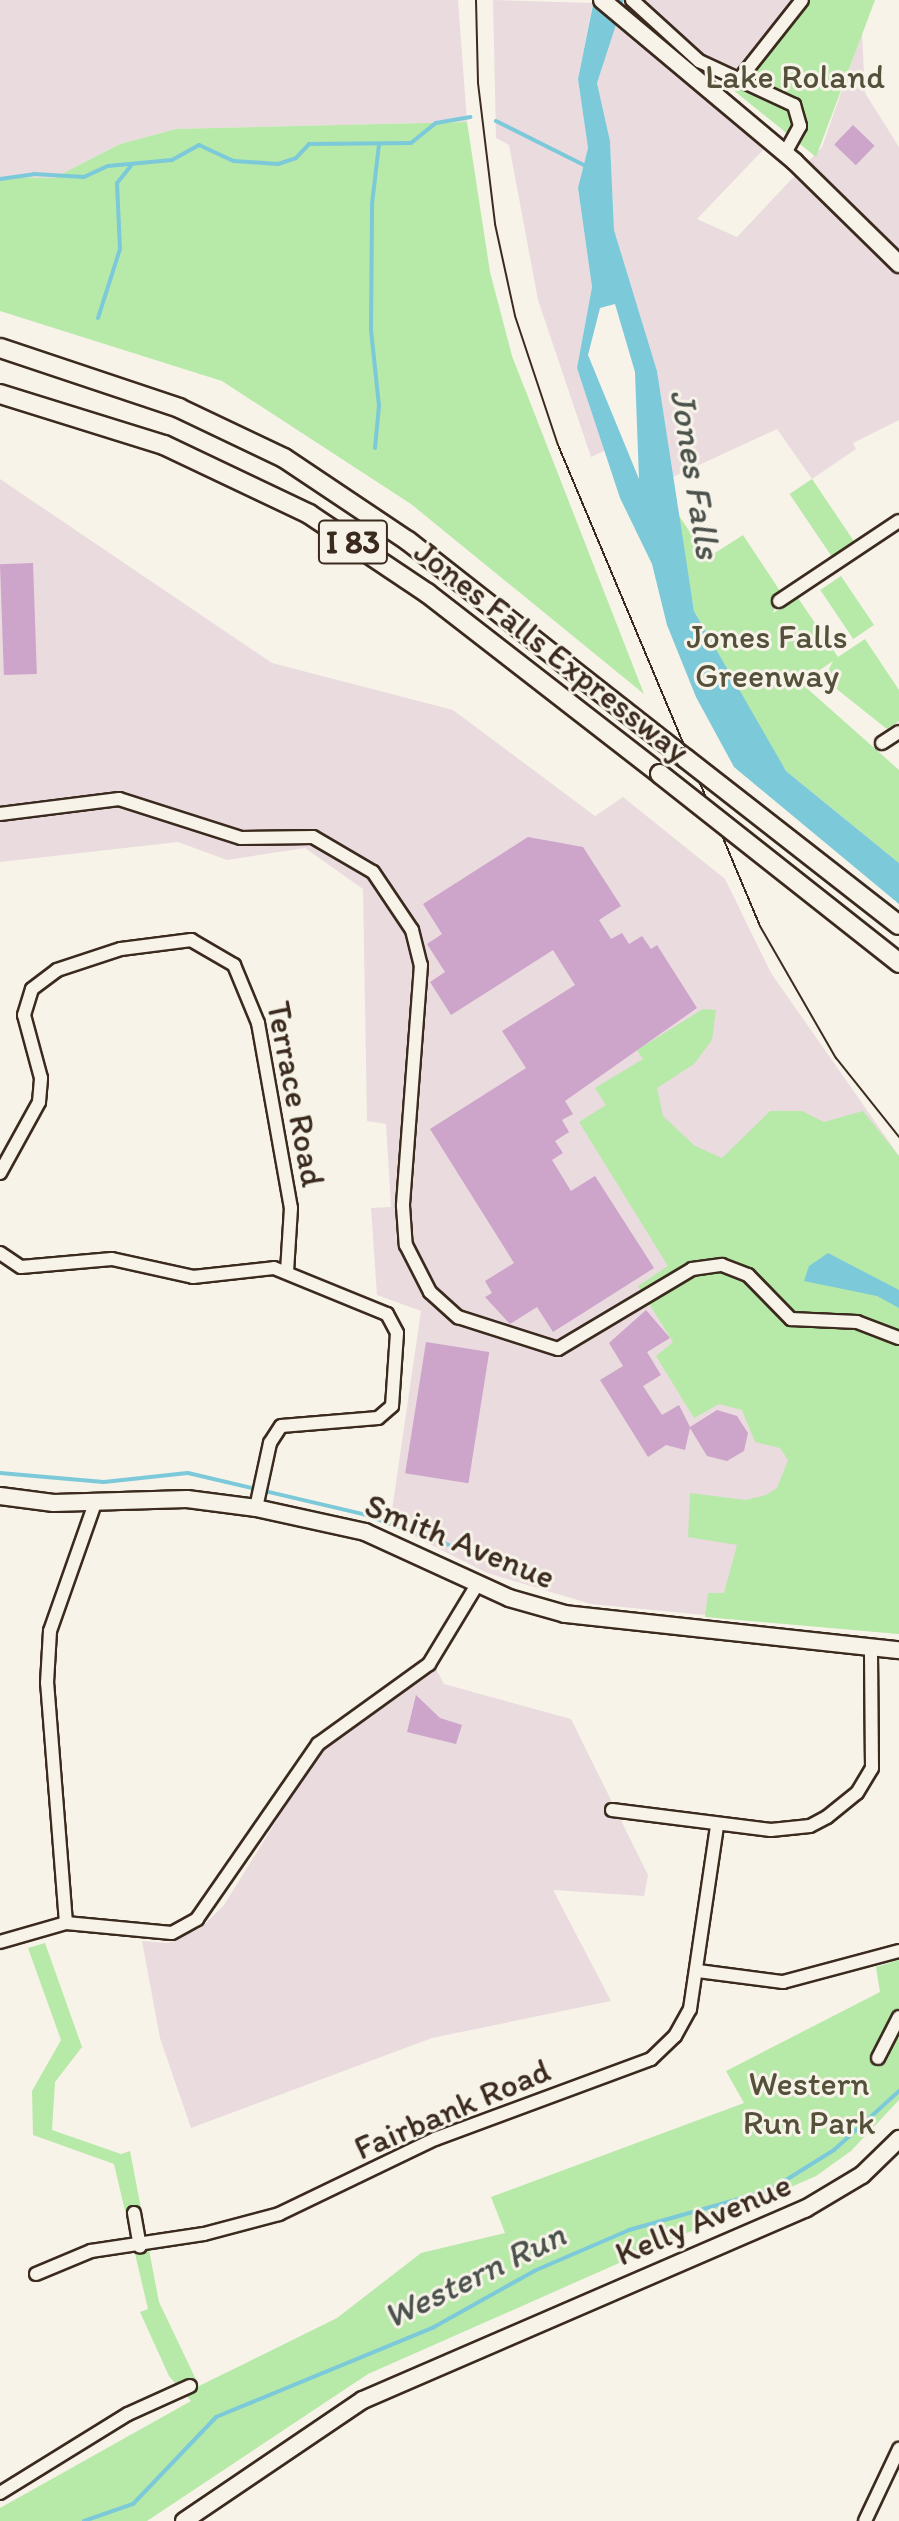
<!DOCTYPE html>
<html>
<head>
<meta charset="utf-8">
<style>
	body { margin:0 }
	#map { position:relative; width:899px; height:2521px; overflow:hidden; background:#f7f3e8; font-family:Itim,sans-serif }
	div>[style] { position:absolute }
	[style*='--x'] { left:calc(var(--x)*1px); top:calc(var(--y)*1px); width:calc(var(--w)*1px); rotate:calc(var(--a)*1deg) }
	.built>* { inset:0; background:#eadbdf }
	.green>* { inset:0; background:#b7e9a9; transform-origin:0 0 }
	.water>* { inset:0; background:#7cc9da }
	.stream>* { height:4px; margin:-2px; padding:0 2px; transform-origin:2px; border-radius:2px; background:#7cc9da }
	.building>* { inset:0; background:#cda4ca; transform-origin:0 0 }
	.roads { filter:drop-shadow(2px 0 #3b2a1e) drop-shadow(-2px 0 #3b2a1e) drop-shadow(0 2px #3b2a1e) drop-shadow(0 -2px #3b2a1e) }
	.minor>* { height:12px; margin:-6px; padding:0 6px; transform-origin:6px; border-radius:6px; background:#f7f3e8 }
	.major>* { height:16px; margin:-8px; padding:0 8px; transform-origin:8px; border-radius:8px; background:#f7f3e8 }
	.highway>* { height:18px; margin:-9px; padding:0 9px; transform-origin:9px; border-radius:9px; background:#f7f3e8 }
	.tram>* { height:2px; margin:-1px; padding:0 1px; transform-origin:1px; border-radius:1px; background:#3b2a1e }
	.bridges { filter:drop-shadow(2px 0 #3b2a1e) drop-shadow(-2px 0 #3b2a1e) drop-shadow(0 2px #3b2a1e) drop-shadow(0 -2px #3b2a1e) }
	.highway-bridge>* { height:18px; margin:-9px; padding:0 9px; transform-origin:9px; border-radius:9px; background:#f7f3e8 }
	span { translate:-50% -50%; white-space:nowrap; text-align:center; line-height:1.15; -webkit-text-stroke:6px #f7f3e8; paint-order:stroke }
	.shield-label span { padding:2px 6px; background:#f7f3e8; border:2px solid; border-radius:6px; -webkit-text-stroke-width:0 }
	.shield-label { font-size:32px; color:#3b2a1e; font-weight:700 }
	.park-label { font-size:34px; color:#54503a }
	.street-label { font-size:34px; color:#3b2a1e }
	.water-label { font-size:36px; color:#4b524d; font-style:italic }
</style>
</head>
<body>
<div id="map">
	<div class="built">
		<i style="clip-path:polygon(0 0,458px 0,467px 122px,176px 129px,120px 144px,54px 178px,0 177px)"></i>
		<i style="clip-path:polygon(493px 0,593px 3px,578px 79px,588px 148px,578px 189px,592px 287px,577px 368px,608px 449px,591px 457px,538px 300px,509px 145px,496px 138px)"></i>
		<i style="clip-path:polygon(640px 0,796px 0,727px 85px)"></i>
		<i style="clip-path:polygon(613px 23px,764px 149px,697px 219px,737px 237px,822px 147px,862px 33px,865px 93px,899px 147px,899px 420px,853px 443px,856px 449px,812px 479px,777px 429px,673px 477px,657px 371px,614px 230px,610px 141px,597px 83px)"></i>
		<i style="clip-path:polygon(0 479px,272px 663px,453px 710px,595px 816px,623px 797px,725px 879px,771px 973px,899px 1156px,899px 1634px,591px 1604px,487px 1573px,390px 1524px,421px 1311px,377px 1295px,371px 1208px,391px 1207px,386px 1124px,367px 1121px,363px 889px,305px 848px,227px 860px,178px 842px,0 862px)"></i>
		<i style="clip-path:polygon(436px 1669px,444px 1684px,571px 1719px,648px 1875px,644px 1896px,553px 1890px,611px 2001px,432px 2038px,191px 2128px,160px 2038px,142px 1941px,168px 1943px,202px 1927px,224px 1905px,319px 1752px)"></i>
	</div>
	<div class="green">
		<i style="clip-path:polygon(796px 0,875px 0,816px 157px,727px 85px)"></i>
		<i style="clip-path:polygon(467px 122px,490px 272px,512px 356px,644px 694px,411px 504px,222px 381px,0 311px,0 177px,54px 178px,120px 144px,176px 129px)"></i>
		<i style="left:812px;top:479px;width:75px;height:27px;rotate:56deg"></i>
		<i style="clip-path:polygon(678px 514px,707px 558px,743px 535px,780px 591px,773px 613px,798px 598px,838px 657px,865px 639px,899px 690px,899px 721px,887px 729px,824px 679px,833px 661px,801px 683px,899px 770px,899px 863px,786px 771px,769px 744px,694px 611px)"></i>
		<i style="left:841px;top:576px;width:59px;height:25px;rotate:56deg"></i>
		<i style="clip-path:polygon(703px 1009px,716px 1010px,712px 1040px,694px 1064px,657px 1088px,663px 1116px,695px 1146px,722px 1158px,770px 1111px,802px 1111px,824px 1122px,863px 1111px,899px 1156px,899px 1634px,705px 1617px,708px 1593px,724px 1593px,737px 1545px,688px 1537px,690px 1493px,746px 1500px,766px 1495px,777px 1488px,788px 1460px,780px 1448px,755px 1442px,742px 1410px,719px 1404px,694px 1418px,656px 1356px,673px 1342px,638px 1286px,668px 1266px,579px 1122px,606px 1105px,595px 1088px,643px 1059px,637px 1050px)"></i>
		<i style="clip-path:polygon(45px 1943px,82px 2047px,55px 2082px,52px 2130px,121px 2154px,130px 2151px,159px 2302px,199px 2386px,337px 2318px,421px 2253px,505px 2233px,491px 2197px,744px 2103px,726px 2071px,880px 1992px,876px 1967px,899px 1960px,899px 2100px,851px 2151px,816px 2176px,368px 2374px,147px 2521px,0 2521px,0 2508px,191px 2401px,169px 2376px,140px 2312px,148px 2309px,114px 2164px,33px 2135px,32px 2091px,61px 2040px,28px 1948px)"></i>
	</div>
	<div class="water">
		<i style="clip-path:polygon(evenodd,594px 0,624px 0,597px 83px,610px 141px,614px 230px,657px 371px,694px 611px,786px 771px,899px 863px,899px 904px,734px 767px,696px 697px,667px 625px,652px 564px,620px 498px,577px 368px,592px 287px,578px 188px,588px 148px,578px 79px,594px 0,615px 304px,635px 372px,639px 479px,588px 355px,600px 308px,615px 304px)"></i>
		<i style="clip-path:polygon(828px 1253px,899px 1290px,899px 1308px,877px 1296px,804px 1281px,809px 1266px)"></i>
	</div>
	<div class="stream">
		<i style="--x:496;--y:121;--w:101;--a:26.6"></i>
		<i style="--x:0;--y:179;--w:34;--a:-8"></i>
		<i style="--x:34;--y:174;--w:50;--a:3.4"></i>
		<i style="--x:84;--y:177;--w:26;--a:-25"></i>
		<i style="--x:108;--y:166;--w:64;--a:-5.4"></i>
		<i style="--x:172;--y:160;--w:31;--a:-29"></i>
		<i style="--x:199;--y:145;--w:38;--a:25"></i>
		<i style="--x:234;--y:161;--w:44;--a:3.9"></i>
		<i style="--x:278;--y:164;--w:19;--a:-18"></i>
		<i style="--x:296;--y:158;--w:19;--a:-47"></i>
		<i style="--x:309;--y:144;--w:102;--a:-0.6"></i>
		<i style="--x:411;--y:143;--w:32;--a:-39"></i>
		<i style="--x:436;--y:123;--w:35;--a:-10"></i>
		<i style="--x:98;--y:318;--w:72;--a:-72.3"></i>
		<i style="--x:120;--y:249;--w:66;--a:-92.6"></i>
		<i style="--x:117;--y:183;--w:22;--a:-51"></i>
		<i style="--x:375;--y:448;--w:42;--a:-84.6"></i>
		<i style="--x:379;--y:406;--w:76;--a:-96"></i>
		<i style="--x:371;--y:330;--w:126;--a:-89.5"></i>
		<i style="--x:372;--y:204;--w:60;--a:-83.3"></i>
		<i style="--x:0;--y:1473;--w:104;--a:4.9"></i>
		<i style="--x:104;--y:1482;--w:84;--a:-6.1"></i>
		<i style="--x:188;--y:1473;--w:180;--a:13.2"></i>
		<i style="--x:363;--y:1514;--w:91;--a:19.8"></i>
		<i style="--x:84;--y:2521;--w:52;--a:-19.1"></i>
		<i style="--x:133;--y:2504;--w:120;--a:-46.3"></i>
		<i style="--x:216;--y:2417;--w:236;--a:-22.4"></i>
		<i style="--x:434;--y:2327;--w:115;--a:-29.2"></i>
		<i style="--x:534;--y:2271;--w:103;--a:-23.3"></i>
		<i style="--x:629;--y:2230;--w:147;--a:-15.8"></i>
		<i style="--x:770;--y:2190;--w:75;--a:-32"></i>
		<i style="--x:834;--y:2150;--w:88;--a:-42.2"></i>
	</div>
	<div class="building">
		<i style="left:853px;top:125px;width:30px;height:27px;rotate:44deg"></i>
		<i style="left:33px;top:563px;width:111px;height:33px;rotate:88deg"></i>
		<i style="clip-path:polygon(528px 837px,583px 847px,621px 906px,599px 920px,611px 939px,622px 933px,629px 944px,642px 936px,651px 949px,657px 945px,697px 1008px,565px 1101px,573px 1114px,562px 1120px,569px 1132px,555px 1141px,563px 1153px,552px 1160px,571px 1191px,595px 1176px,654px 1268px,553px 1332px,537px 1307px,510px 1324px,485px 1297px,492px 1293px,485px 1281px,514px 1263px,430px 1129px,526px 1068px,502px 1031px,575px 985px,553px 950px,451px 1015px,430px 982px,445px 972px,427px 944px,442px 934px,423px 904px)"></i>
		<i style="clip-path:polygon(646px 1310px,670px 1338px,647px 1352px,661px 1375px,643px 1386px,662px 1415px,679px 1405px,690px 1427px,717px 1410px,737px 1416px,748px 1433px,744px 1451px,727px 1461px,707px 1456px,690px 1428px,685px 1450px,666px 1445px,648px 1457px,600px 1380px,623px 1366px,609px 1343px)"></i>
		<i style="left:426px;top:1342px;width:64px;height:133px;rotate:9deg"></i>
		<i style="clip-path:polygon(416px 1695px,440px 1718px,462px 1725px,456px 1744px,407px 1732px)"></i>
	</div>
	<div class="roads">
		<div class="minor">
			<i style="--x:632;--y:0;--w:91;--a:42.3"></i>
			<i style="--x:699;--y:61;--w:105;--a:24.9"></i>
			<i style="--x:794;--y:105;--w:22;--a:74"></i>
			<i style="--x:800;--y:126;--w:31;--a:119"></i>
			<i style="--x:738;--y:81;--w:103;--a:-51.7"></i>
			<i style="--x:779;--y:601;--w:144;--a:-33.7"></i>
			<i style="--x:882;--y:743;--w:20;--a:-33"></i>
			<i style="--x:0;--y:814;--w:120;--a:-7.2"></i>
			<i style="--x:119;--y:799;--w:128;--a:17.7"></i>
			<i style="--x:241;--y:838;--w:72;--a:-0.8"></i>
			<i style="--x:313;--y:837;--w:69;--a:30.3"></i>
			<i style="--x:373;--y:872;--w:70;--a:56.1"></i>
			<i style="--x:412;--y:930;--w:36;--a:76"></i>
			<i style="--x:421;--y:965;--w:242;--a:94.3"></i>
			<i style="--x:403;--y:1206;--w:39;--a:86"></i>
			<i style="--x:406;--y:1245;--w:53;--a:62.9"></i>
			<i style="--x:430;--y:1292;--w:38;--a:42"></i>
			<i style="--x:458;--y:1317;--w:105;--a:17.7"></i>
			<i style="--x:558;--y:1349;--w:156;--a:-30.8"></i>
			<i style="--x:692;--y:1269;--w:30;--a:-8"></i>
			<i style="--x:722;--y:1265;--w:28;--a:21"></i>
			<i style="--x:748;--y:1275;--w:62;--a:45.7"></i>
			<i style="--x:791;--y:1319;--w:66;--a:2.6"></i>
			<i style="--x:857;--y:1322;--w:45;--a:20.9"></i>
			<i style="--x:0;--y:1173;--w:81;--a:-61.2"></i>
			<i style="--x:39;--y:1102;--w:24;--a:-85"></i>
			<i style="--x:41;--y:1078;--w:65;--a:-105.1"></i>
			<i style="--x:24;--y:1015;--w:27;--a:-73"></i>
			<i style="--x:32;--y:989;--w:31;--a:-37"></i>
			<i style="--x:57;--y:970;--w:67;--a:-18.2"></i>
			<i style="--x:121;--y:949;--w:71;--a:-7.3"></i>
			<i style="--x:191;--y:940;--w:50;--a:30.2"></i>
			<i style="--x:234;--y:965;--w:63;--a:67.5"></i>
			<i style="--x:258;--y:1023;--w:188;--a:79.9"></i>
			<i style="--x:291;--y:1208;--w:63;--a:93.6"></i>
			<i style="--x:0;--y:1253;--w:25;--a:34"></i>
			<i style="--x:21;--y:1267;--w:91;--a:-5"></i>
			<i style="--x:112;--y:1259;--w:83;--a:12.5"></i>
			<i style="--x:193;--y:1277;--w:81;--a:-6.3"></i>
			<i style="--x:274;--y:1268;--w:122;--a:22.2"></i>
			<i style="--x:387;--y:1314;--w:21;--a:62"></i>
			<i style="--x:397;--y:1333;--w:73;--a:93.9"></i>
			<i style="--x:392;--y:1406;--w:18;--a:139"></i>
			<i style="--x:378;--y:1418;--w:97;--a:175.3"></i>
			<i style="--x:281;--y:1426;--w:20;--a:123"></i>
			<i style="--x:270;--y:1443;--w:66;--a:102.2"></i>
			<i style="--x:612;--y:1810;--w:160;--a:7.2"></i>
			<i style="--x:771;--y:1830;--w:39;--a:-6"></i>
			<i style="--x:810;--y:1826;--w:19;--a:-28"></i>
			<i style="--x:827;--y:1817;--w:38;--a:-39"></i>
			<i style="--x:857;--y:1793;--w:29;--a:-59"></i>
			<i style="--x:872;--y:1768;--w:116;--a:-90.5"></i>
			<i style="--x:66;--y:1923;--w:106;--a:5.4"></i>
			<i style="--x:172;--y:1933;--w:29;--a:-29"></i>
			<i style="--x:197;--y:1919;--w:213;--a:-55.3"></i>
			<i style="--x:318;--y:1744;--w:137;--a:-35.8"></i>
			<i style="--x:429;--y:1664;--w:95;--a:-58.8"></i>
			<i style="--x:66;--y:1923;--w:241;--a:-94.5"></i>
			<i style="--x:47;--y:1683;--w:52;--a:-86.7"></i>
			<i style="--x:50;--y:1631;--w:136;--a:-70.6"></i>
			<i style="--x:0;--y:1942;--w:69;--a:-16.1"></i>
			<i style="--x:698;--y:1971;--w:86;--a:7.4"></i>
			<i style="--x:783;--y:1982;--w:120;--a:-15"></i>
			<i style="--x:878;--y:2058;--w:46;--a:-62.9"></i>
			<i style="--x:134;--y:2213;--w:34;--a:80"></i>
			<i style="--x:36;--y:2274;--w:60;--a:-22.7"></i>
			<i style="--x:91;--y:2251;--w:114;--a:-8.6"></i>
			<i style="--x:204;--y:2234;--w:78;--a:-14.9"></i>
			<i style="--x:279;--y:2214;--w:173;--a:-25.7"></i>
			<i style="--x:435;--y:2139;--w:230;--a:-20.3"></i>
			<i style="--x:651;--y:2059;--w:33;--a:-44"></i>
			<i style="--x:675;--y:2036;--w:31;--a:-61"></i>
			<i style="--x:690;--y:2009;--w:185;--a:-81.6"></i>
			<i style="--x:0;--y:2493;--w:150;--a:-31.7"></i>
			<i style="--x:128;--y:2414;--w:68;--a:-24.3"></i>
			<i style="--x:865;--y:2521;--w:80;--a:-64.7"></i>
		</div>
		<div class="major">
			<i style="--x:602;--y:0;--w:252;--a:40"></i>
			<i style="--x:795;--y:162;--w:146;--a:44.4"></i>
			<i style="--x:0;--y:1496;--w:54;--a:7.4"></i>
			<i style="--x:54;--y:1503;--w:133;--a:-1.7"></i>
			<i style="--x:187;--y:1499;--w:70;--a:7.4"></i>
			<i style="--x:256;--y:1508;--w:112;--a:12.4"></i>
			<i style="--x:365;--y:1532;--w:158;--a:24.6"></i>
			<i style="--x:509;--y:1598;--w:58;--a:15.9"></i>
			<i style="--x:565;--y:1614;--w:336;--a:6.2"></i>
			<i style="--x:184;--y:2521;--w:216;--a:-34.1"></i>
			<i style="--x:363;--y:2400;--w:482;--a:-23.4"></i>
			<i style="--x:805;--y:2209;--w:66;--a:-30.8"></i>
			<i style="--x:862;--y:2175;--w:52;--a:-44.2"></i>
		</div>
		<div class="highway">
			<i style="--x:0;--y:348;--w:189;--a:18.5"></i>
			<i style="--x:179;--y:408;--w:116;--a:25.5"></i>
			<i style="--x:284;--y:458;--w:149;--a:33.8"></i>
			<i style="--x:408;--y:541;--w:352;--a:38.1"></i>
			<i style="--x:0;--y:394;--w:172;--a:17.3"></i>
			<i style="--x:164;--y:445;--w:161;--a:25.4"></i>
			<i style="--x:309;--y:514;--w:142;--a:33.8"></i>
			<i style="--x:427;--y:593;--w:295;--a:37.8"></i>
		</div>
	</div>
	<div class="tram">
		<i style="--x:476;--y:0;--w:83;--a:88.6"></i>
		<i style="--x:478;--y:83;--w:142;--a:83.1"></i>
		<i style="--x:495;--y:224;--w:94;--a:77.7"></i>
		<i style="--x:515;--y:316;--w:136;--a:71.6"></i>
		<i style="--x:558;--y:445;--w:522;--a:67.22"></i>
		<i style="--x:760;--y:926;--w:152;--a:60.1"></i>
		<i style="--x:836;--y:1058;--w:101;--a:51.4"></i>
	</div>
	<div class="bridges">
		<div class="highway-bridge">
			<i style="--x:685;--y:758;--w:271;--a:38"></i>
			<i style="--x:660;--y:774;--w:305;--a:38.3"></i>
		</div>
	</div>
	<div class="shield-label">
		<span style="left:353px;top:542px">I 83</span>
	</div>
	<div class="park-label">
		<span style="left:795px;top:77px">Lake Roland</span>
		<span style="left:767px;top:656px">Jones Falls<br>Greenway</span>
		<span style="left:809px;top:2103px">Western<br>Run Park</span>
	</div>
	<div class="street-label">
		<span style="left:552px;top:651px;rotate:38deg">Jones Falls Expressway</span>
		<span style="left:296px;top:1094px;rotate:79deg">Terrace Road</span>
		<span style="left:460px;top:1541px;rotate:22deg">Smith Avenue</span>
		<span style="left:452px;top:2109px;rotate:-23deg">Fairbank Road</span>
		<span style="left:703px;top:2219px;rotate:-23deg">Kelly Avenue</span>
	</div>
	<div class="water-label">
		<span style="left:696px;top:474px;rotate:81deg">Jones Falls</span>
		<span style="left:474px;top:2275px;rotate:-26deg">Western Run</span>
	</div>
</div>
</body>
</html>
